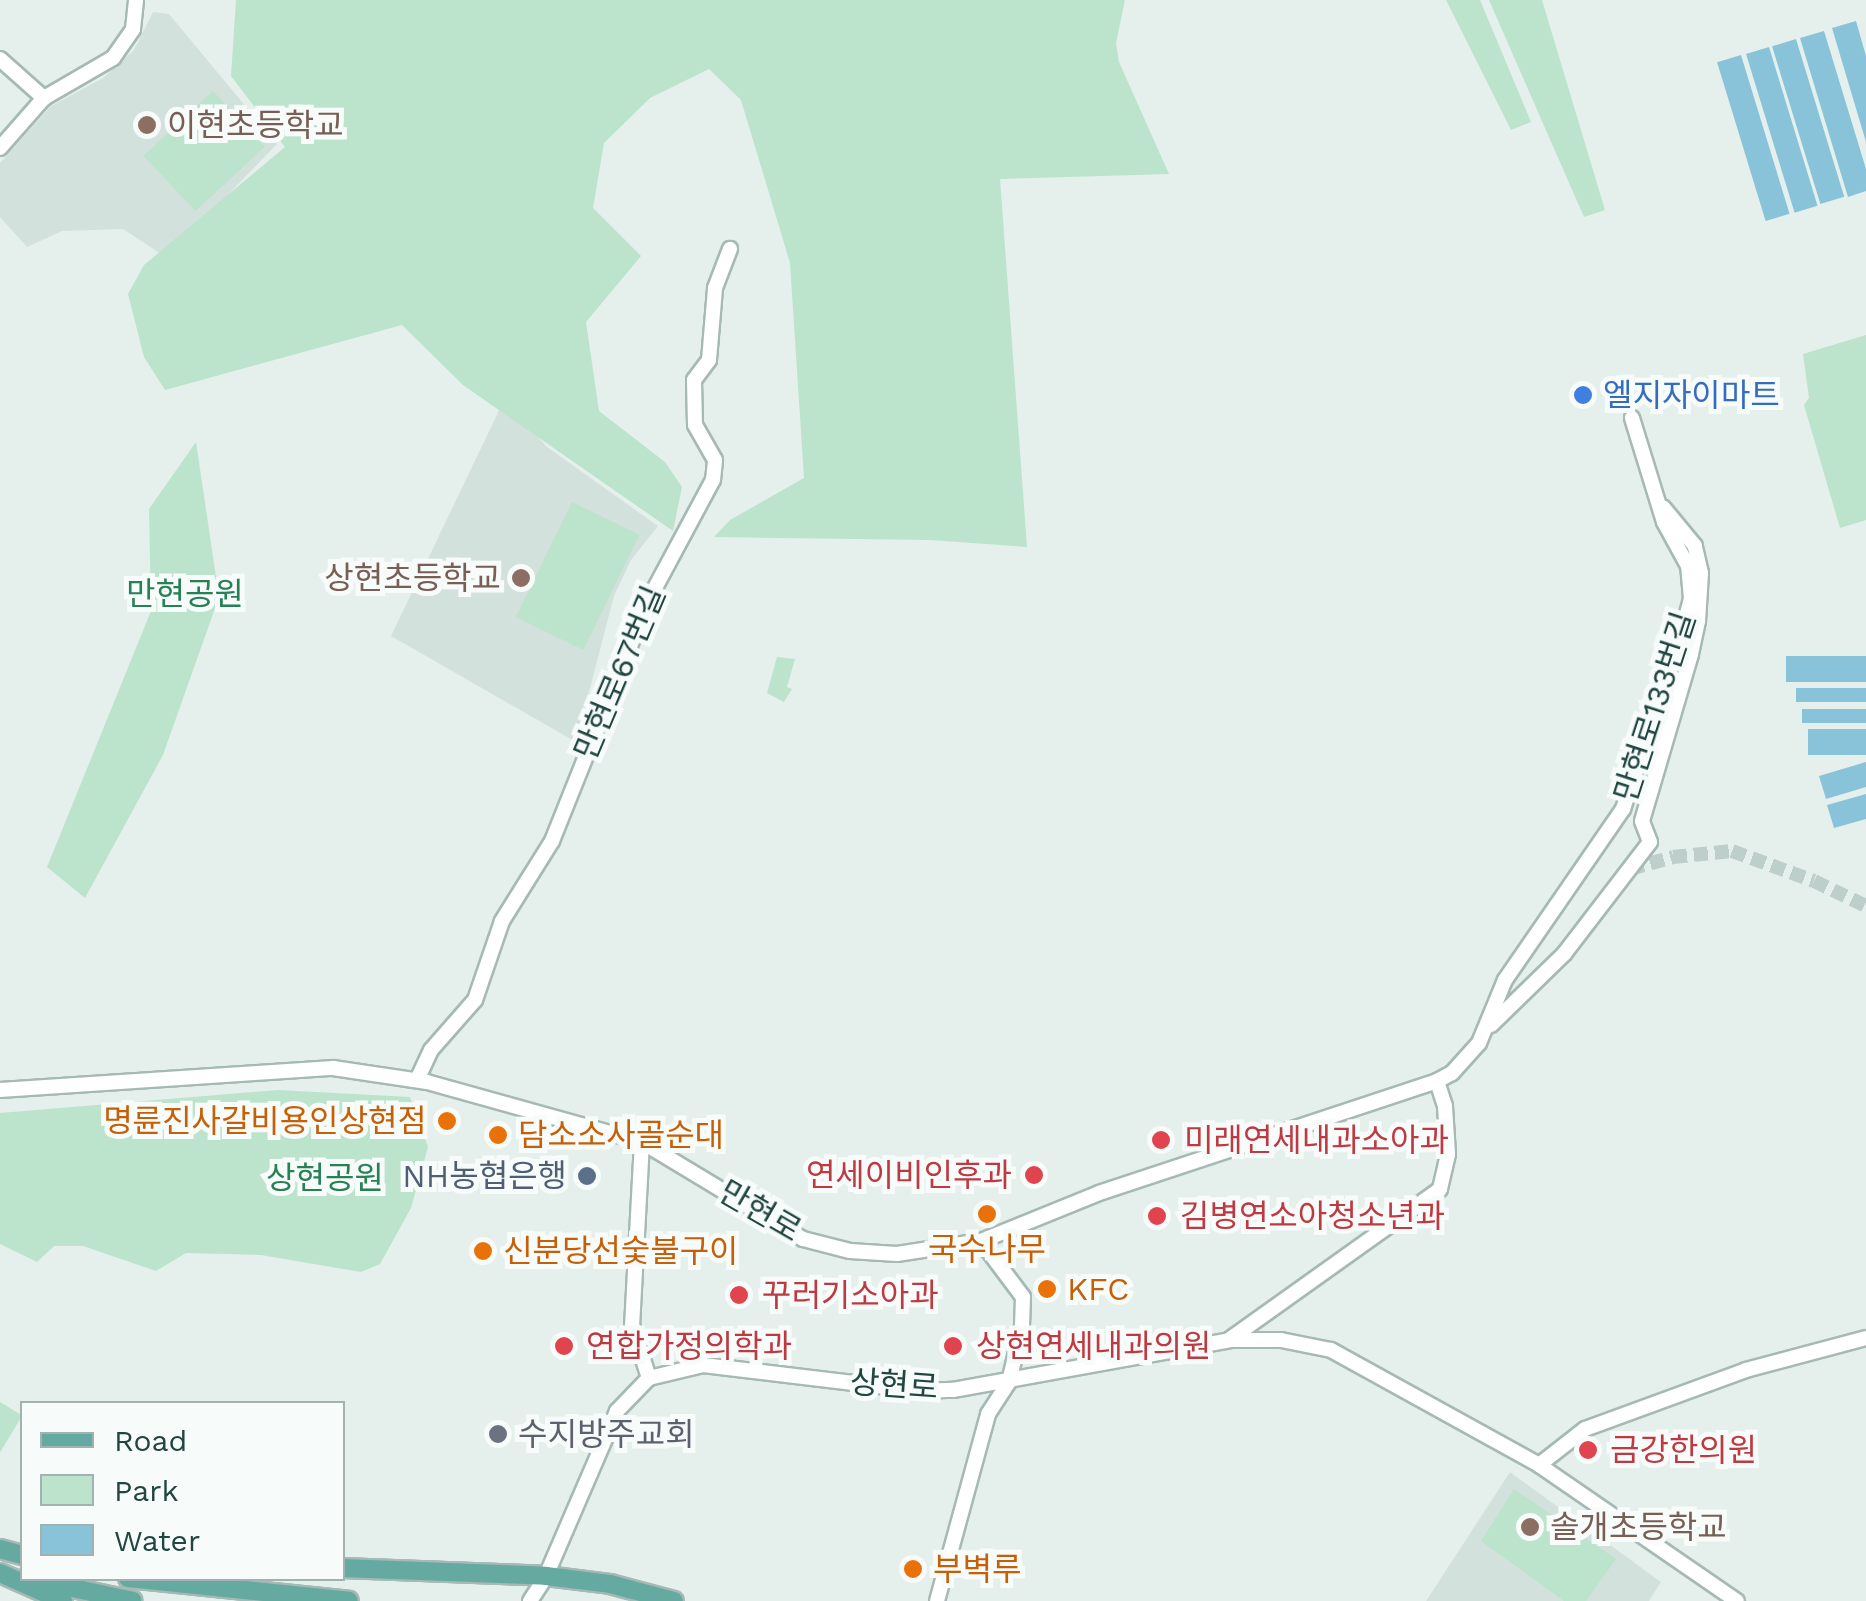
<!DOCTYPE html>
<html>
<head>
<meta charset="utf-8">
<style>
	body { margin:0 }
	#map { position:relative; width:1866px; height:1601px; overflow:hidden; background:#e5f0ec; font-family:"Work Sans","Noto Sans KR",sans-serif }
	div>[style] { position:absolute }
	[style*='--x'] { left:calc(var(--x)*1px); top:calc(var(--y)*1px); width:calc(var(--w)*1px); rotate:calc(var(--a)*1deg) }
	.built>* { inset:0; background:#d3e1dc }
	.green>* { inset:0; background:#bce3cc; transform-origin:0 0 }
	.water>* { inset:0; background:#88c3da; transform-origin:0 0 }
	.minor-tunnel>* { height:14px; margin-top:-7px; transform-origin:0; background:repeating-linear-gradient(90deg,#bececa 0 14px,transparent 0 21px) }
	.roads { filter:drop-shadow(2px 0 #a6b9b5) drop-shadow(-2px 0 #a6b9b5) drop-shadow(0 2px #a6b9b5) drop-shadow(0 -2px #a6b9b5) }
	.minor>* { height:14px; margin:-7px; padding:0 7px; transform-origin:7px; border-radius:7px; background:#fff }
	.major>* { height:18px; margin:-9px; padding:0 9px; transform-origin:9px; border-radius:9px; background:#65aaa1 }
	.dots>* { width:28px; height:28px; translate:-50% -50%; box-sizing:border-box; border:5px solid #f7fbfa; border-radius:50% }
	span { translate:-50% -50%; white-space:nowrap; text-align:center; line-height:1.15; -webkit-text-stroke:10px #f7fbfa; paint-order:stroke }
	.education-label { font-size:32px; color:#785e54 }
	.left { translate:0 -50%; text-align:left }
	.right { translate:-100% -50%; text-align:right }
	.shop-label { font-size:32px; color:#366cbe }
	.park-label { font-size:32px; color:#268155 }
	.street-label { font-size:32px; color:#214540 }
	.food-label { font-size:32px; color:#c56008 }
	.health-label { font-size:32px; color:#be3a42 }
	.service-label { font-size:32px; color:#4e5e75 }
	.worship-label { font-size:32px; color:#5b616d }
	.legend { position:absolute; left:20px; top:1401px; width:325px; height:180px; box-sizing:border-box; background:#f7fbfa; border:2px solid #a1b2b0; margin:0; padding:12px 18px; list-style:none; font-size:30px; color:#214540 }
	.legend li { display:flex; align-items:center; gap:20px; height:50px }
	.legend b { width:50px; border:2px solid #a1b2b0 }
</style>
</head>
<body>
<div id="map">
	<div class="built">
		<i style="clip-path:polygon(153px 12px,169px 14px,277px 144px,167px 258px,123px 229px,62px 231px,27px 247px,0 217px,0 163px,51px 106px,103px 78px,134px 50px)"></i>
		<i style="clip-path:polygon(504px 400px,547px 447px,658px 526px,631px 560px,614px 596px,576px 742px,391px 636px)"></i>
		<i style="clip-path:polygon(1510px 1472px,1661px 1582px,1649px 1601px,1426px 1601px)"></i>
	</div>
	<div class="green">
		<i style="clip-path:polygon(236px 0,1125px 0,1116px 43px,1119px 62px,1169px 174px,1000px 179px,1027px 547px,930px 540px,714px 537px,730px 520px,804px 478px,790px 263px,741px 100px,709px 69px,650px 98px,604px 143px,593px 208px,641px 256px,586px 322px,599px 411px,665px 462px,682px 487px,673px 531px,463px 385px,402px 325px,165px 390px,144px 357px,128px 294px,144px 265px,285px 147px,231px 76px)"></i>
		<i style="clip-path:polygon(1446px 0,1480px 0,1531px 122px,1511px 130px)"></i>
		<i style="clip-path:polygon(1489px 0,1542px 0,1605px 210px,1584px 217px)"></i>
		<i style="left:213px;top:91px;width:76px;height:95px;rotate:47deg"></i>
		<i style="clip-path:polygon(1866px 335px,1866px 520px,1840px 528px,1804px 405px,1809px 398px,1803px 354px)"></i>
		<i style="clip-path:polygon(196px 442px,219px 597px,163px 755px,85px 898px,47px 867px,151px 611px,149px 509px)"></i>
		<i style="left:572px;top:502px;width:75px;height:128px;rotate:26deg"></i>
		<i style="clip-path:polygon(777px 657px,795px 659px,787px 687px,792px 689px,784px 702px,767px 693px)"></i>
		<i style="clip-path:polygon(278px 1090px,410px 1097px,428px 1147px,411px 1208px,380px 1264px,361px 1272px,261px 1255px,186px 1253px,156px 1271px,83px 1246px,54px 1246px,37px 1262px,0 1244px,0 1113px)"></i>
		<i style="left:0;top:1402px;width:26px;height:125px;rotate:31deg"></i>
		<i style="clip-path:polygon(1514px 1489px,1616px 1559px,1586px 1601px,1564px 1601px,1481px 1541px)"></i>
	</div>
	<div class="water">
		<i style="clip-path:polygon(1856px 21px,1866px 56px,1866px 142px,1832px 28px)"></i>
		<i style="clip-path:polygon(1824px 31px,1866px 169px,1866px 191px,1848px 197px,1800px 38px)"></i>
		<i style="left:1796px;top:39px;width:165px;height:25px;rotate:73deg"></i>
		<i style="left:1769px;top:47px;width:166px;height:24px;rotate:73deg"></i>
		<i style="left:1741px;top:55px;width:166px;height:25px;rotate:73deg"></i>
		<i style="left:1866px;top:656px;width:26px;height:80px;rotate:90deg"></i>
		<i style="left:1866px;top:688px;width:14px;height:70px;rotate:90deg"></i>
		<i style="left:1866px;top:709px;width:14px;height:64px;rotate:90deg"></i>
		<i style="left:1866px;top:729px;width:26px;height:58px;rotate:90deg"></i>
		<i style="clip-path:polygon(1866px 762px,1866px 787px,1826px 799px,1819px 776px)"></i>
		<i style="clip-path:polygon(1866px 794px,1866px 819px,1834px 828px,1827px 805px)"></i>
	</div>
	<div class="minor-tunnel">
		<i style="--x:1630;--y:869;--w:45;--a:-15.6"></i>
		<i style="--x:1673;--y:857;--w:59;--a:-5.8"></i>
		<i style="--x:1732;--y:851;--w:87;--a:20.1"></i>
		<i style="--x:1814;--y:881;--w:58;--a:25.7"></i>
	</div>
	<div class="roads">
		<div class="minor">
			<i style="--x:0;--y:59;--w:59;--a:41.6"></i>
			<i style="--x:0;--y:148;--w:67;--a:-48.7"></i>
			<i style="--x:44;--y:98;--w:80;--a:-30.1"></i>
			<i style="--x:113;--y:58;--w:35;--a:-55"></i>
			<i style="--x:133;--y:29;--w:29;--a:-84"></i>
			<i style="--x:1491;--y:1025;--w:102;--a:-44.2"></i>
			<i style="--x:1564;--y:954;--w:141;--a:-52.5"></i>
			<i style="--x:1650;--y:842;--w:22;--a:-111"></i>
			<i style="--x:1642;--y:821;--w:174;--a:-73.6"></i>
			<i style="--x:1691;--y:654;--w:34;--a:-78"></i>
			<i style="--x:1698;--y:621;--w:48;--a:-86.4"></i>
			<i style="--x:1701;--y:573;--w:28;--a:-103"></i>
			<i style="--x:1695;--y:546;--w:50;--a:-129.4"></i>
			<i style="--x:417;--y:1080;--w:33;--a:-65"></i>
			<i style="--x:431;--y:1050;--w:67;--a:-48.7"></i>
			<i style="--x:475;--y:1000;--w:83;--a:-71.1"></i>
			<i style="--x:502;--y:921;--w:94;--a:-58"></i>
			<i style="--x:552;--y:841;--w:258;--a:-68.2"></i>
			<i style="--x:648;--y:601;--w:137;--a:-61.8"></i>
			<i style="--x:713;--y:480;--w:20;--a:-84"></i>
			<i style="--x:715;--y:460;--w:40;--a:-119.7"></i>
			<i style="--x:695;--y:425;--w:45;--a:-91.3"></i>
			<i style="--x:694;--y:380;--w:25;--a:-53"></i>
			<i style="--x:709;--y:360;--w:72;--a:-85.2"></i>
			<i style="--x:715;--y:288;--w:42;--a:-69"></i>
			<i style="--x:0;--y:1090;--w:334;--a:-3.8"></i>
			<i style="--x:333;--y:1068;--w:95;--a:8.5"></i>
			<i style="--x:427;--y:1082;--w:223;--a:15.6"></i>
			<i style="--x:642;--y:1142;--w:188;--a:31.1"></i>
			<i style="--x:803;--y:1239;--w:49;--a:14.3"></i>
			<i style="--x:850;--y:1251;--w:47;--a:3.7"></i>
			<i style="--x:897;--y:1254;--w:85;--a:-8.8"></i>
			<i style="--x:981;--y:1241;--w:127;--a:-22.1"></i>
			<i style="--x:1099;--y:1193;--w:356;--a:-18.3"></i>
			<i style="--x:1437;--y:1081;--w:17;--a:-28"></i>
			<i style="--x:1452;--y:1073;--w:40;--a:-48"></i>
			<i style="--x:1479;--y:1043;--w:68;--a:-67.6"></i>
			<i style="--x:1505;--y:980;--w:208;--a:-55.4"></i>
			<i style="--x:1623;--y:809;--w:198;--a:-71.7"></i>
			<i style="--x:1685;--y:621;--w:23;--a:-75"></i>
			<i style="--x:1691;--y:599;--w:33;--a:-95"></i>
			<i style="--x:1688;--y:566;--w:50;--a:-118.6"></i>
			<i style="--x:1664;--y:522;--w:109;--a:-107.1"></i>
			<i style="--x:642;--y:1142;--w:183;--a:93.1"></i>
			<i style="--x:632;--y:1325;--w:56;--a:72.2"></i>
			<i style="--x:1230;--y:1339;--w:258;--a:-35.5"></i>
			<i style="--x:1440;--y:1189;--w:36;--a:-77"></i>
			<i style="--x:1448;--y:1154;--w:48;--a:-93.6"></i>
			<i style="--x:1445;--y:1106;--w:26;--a:-108"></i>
			<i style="--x:1539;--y:1465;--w:58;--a:-38"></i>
			<i style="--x:1585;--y:1429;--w:171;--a:-20.1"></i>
			<i style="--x:1746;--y:1370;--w:124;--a:-14.9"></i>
			<i style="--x:530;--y:1601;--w:30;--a:-57"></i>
			<i style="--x:546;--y:1576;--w:180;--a:-66.7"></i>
			<i style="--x:617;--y:1411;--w:46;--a:-45.9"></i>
			<i style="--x:649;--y:1378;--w:56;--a:-13.5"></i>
			<i style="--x:703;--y:1365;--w:219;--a:6.8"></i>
			<i style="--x:920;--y:1391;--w:33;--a:-2"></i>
			<i style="--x:953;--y:1390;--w:281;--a:-10.2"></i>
			<i style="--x:1230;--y:1340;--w:51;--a:0"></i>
			<i style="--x:1281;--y:1340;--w:51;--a:11.3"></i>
			<i style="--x:1331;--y:1350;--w:238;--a:28.9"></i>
			<i style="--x:1539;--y:1465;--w:240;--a:34.5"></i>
			<i style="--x:937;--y:1601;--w:194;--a:-74.7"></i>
			<i style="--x:988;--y:1414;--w:38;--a:-57"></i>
			<i style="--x:1009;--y:1382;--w:57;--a:-76.9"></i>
			<i style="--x:1022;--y:1326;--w:29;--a:-88"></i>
			<i style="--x:1023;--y:1297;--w:70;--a:-126.9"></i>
		</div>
		<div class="major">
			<i style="--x:0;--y:1549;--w:23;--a:15"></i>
			<i style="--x:342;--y:1568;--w:204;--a:2.2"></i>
			<i style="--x:546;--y:1576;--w:64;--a:7.1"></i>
			<i style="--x:610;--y:1584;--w:66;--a:14.9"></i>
			<i style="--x:0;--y:1573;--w:69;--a:24"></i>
			<i style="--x:26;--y:1578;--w:109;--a:12.1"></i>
			<i style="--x:128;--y:1578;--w:222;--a:5.9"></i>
		</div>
	</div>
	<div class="dots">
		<i style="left:147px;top:125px;background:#8d6e63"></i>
		<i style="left:1583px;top:395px;background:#3f7fe0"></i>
		<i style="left:521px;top:578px;background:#8d6e63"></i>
		<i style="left:447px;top:1121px;background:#e8710a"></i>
		<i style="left:498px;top:1135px;background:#e8710a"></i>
		<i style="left:1161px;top:1140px;background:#e0444e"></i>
		<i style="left:1034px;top:1175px;background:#e0444e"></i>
		<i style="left:587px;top:1176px;background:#5c6f8a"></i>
		<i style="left:987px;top:1214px;background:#e8710a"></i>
		<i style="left:1157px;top:1216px;background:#e0444e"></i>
		<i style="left:483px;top:1251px;background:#e8710a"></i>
		<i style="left:1047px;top:1289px;background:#e8710a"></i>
		<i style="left:739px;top:1295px;background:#e0444e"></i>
		<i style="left:564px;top:1346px;background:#e0444e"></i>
		<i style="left:953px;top:1346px;background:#e0444e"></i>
		<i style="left:498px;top:1434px;background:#6b7280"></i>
		<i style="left:1588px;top:1450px;background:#e0444e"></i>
		<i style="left:1530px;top:1527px;background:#8d6e63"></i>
		<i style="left:913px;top:1569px;background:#e8710a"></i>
	</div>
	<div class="education-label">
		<span class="left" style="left:167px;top:125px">이현초등학교</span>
		<span class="right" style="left:501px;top:578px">상현초등학교</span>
		<span class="left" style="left:1550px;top:1527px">솔개초등학교</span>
	</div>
	<div class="shop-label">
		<span class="left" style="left:1603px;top:395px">엘지자이마트</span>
	</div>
	<div class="park-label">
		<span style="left:185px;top:594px">만현공원</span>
		<span style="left:325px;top:1178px">상현공원</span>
	</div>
	<div class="street-label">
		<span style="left:620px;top:673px;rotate:-67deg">만현로67번길</span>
		<span style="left:1655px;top:707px;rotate:-72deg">만현로133번길</span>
		<span style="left:760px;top:1211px;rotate:30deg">만현로</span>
		<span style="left:894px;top:1385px;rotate:4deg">상현로</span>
	</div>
	<div class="food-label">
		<span class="right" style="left:427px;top:1121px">명륜진사갈비용인상현점</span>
		<span class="left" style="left:518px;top:1135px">담소소사골순대</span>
		<span style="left:987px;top:1249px">국수나무</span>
		<span class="left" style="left:503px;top:1251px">신분당선숯불구이</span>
		<span class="left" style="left:1067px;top:1289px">KFC</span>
		<span class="left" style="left:933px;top:1569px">부벽루</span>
	</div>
	<div class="health-label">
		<span class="left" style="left:1184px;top:1140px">미래연세내과소아과</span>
		<span class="right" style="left:1012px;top:1175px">연세이비인후과</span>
		<span class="left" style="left:1180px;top:1216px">김병연소아청소년과</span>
		<span class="left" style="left:762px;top:1295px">꾸러기소아과</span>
		<span class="left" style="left:586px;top:1346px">연합가정의학과</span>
		<span class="left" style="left:976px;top:1346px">상현연세내과의원</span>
		<span class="left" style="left:1610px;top:1450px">금강한의원</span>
	</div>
	<div class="service-label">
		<span class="right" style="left:567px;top:1176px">NH농협은행</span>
	</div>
	<div class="worship-label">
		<span class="left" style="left:518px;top:1434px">수지방주교회</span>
	</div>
	<ul class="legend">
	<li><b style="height:12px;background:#65aaa1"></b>Road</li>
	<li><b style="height:28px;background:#bce3cc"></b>Park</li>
	<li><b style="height:28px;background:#88c3da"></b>Water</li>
	</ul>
</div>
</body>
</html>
